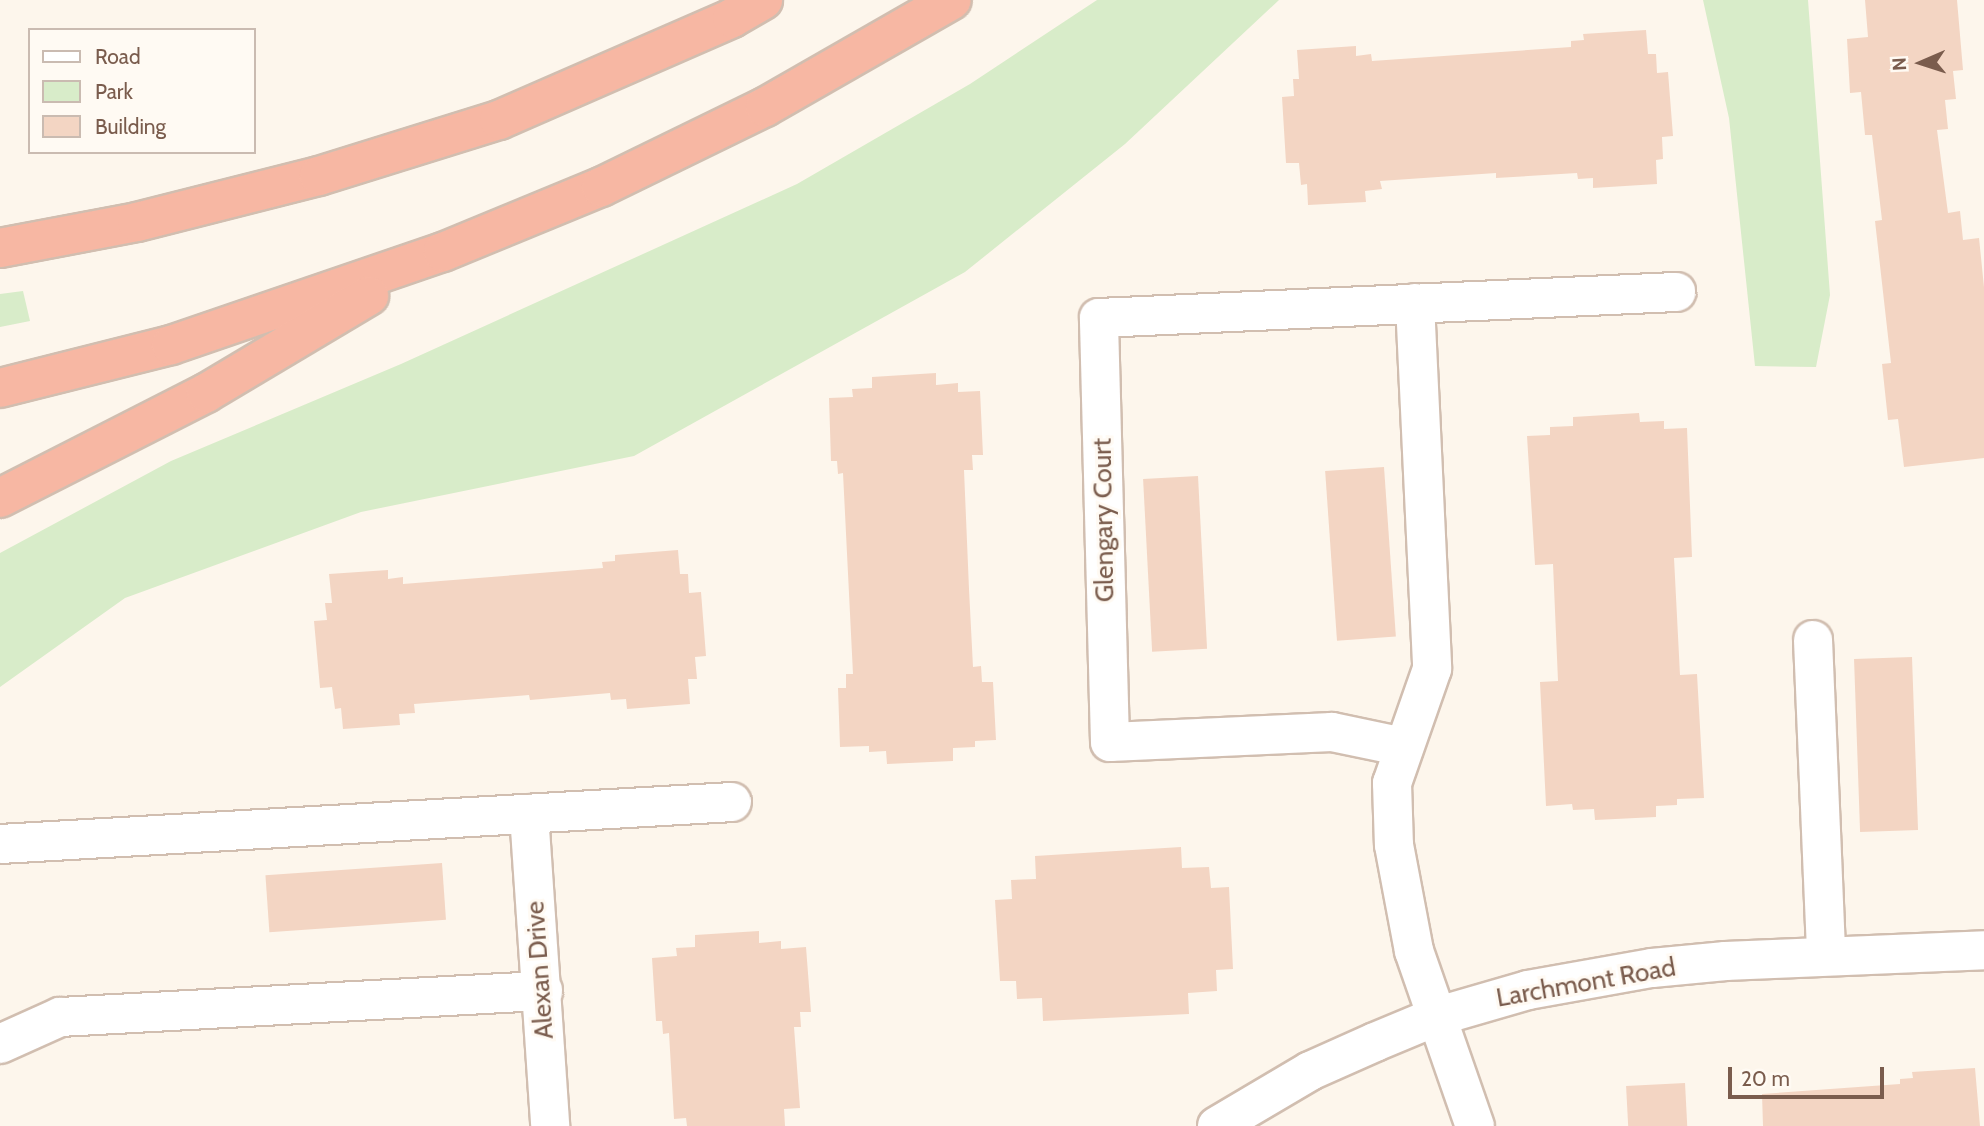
<!DOCTYPE html>
<html>
<head>
<meta charset="utf-8">
<style>
	body { margin:0 }
	#map { position:relative; width:1984px; height:1126px; overflow:hidden; background:#fdf6ec; font-family:Cabin,sans-serif }
	div>[style] { position:absolute }
	[style*='--x'] { left:calc(var(--x)*1px); top:calc(var(--y)*1px); width:calc(var(--w)*1px); rotate:calc(var(--a)*1deg) }
	.green>* { inset:0; background:#d8ecc9 }
	.building>* { inset:0; background:#f3d5c3; transform-origin:0 0 }
	.roads { filter:drop-shadow(2px 0 #d1beb0) drop-shadow(-2px 0 #d1beb0) drop-shadow(0 2px #d1beb0) drop-shadow(0 -2px #d1beb0) }
	.minor>* { height:38px; margin:-19px; padding:0 19px; transform-origin:19px; border-radius:19px; background:#fff }
	.highway>* { height:38px; margin:-19px; padding:0 19px; transform-origin:19px; border-radius:19px; background:#f7b7a3 }
	span { translate:-50% -50%; white-space:nowrap; text-align:center; line-height:1.15; -webkit-text-stroke:6px #fffaf3; paint-order:stroke }
	.street-label { font-size:26px; color:#7a5c4d }
	.legend { position:absolute; left:28px; top:28px; width:228px; height:126px; box-sizing:border-box; background:#fffaf3; border:2px solid #cabbb1; margin:0; padding:9px 12px; list-style:none; font-size:21px; color:#7a5c4d }
	.legend li { display:flex; align-items:center; gap:14px; height:35px }
	.legend b { width:35px; border:2px solid #cabbb1 }
	.north { position:absolute; left:1886px; top:28px; width:70px; height:70px; -webkit-text-stroke:5px #fffaf3; paint-order:stroke; rotate:267deg; font-size:19px; font-weight:700; line-height:28px; text-align:center; color:#7a5c4d }
	.north::after { content:''; display:block; margin:auto; width:24px; height:32px; background:#7a5c4d; clip-path:polygon(50% 0,100% 100%,50% 72%,0 100%) }
	.scale { position:absolute; left:1728px; top:1067px; width:156px; height:32px; box-sizing:border-box; border:4px solid #7a5c4d; border-top:0; padding-left:9px; font-size:21px; line-height:24px; white-space:nowrap; color:#7a5c4d; -webkit-text-stroke:5px #fffaf3; paint-order:stroke }
</style>
</head>
<body>
<div id="map">
	<div class="green">
		<i style="clip-path:polygon(1097px 0,1279px 0,1125px 144px,965px 272px,634px 456px,361px 512px,125px 598px,0 687px,0 553px,171px 461px,401px 364px,797px 184px,970px 84px)"></i>
		<i style="clip-path:polygon(1703px 0,1808px 0,1830px 295px,1816px 367px,1755px 366px,1729px 118px)"></i>
		<i style="clip-path:polygon(23px 291px,30px 321px,0 327px,0 294px)"></i>
	</div>
	<div class="building">
		<i style="clip-path:polygon(1865px 0,1957px 0,1963px 70px,1953px 71px,1956px 99px,1945px 100px,1948px 129px,1937px 130px,1948px 213px,1960px 211px,1963px 240px,1979px 238px,1984px 287px,1984px 458px,1904px 467px,1898px 419px,1888px 420px,1882px 364px,1891px 363px,1875px 221px,1882px 220px,1872px 135px,1865px 135px,1861px 92px,1850px 93px,1847px 39px,1868px 37px)"></i>
		<i style="clip-path:polygon(1646px 30px,1648px 54px,1656px 54px,1657px 73px,1668px 72px,1673px 136px,1662px 137px,1663px 159px,1656px 160px,1657px 184px,1593px 188px,1593px 178px,1578px 179px,1577px 173px,1496px 178px,1496px 173px,1380px 181px,1382px 189px,1365px 191px,1366px 202px,1308px 205px,1307px 184px,1301px 185px,1299px 163px,1286px 163px,1282px 97px,1294px 96px,1293px 79px,1299px 79px,1297px 50px,1356px 46px,1356px 56px,1371px 54px,1372px 61px,1571px 47px,1571px 41px,1584px 40px,1583px 34px)"></i>
		<i style="clip-path:polygon(936px 373px,936px 385px,958px 383px,958px 392px,980px 391px,983px 455px,972px 455px,973px 470px,964px 470px,969px 589px,973px 667px,981px 666px,982px 682px,993px 682px,996px 740px,975px 741px,975px 747px,953px 748px,953px 761px,887px 764px,886px 751px,869px 752px,869px 746px,840px 747px,838px 688px,846px 688px,846px 674px,853px 674px,843px 473px,838px 474px,837px 461px,831px 461px,829px 398px,853px 397px,852px 389px,872px 388px,872px 377px)"></i>
		<i style="clip-path:polygon(1639px 413px,1640px 422px,1664px 421px,1664px 429px,1687px 428px,1692px 557px,1674px 558px,1680px 675px,1697px 674px,1704px 798px,1677px 799px,1677px 805px,1656px 806px,1656px 817px,1595px 820px,1594px 809px,1573px 810px,1572px 804px,1546px 806px,1540px 682px,1558px 681px,1553px 564px,1535px 565px,1527px 436px,1550px 435px,1550px 427px,1573px 426px,1573px 417px)"></i>
		<i style="left:1384px;top:467px;width:170px;height:59px;rotate:86deg"></i>
		<i style="left:1198px;top:476px;width:173px;height:55px;rotate:87deg"></i>
		<i style="clip-path:polygon(678px 550px,680px 574px,688px 574px,689px 593px,701px 592px,706px 656px,695px 657px,697px 679px,688px 679px,690px 704px,627px 709px,626px 699px,611px 700px,610px 693px,530px 700px,529px 695px,414px 704px,415px 713px,399px 714px,400px 725px,343px 729px,341px 708px,335px 709px,332px 687px,320px 688px,314px 621px,327px 620px,325px 603px,332px 603px,329px 574px,388px 570px,388px 579px,403px 577px,403px 584px,603px 568px,602px 562px,615px 561px,615px 555px)"></i>
		<i style="left:1912px;top:657px;width:173px;height:58px;rotate:88deg"></i>
		<i style="clip-path:polygon(1181px 847px,1182px 868px,1209px 867px,1211px 888px,1229px 887px,1233px 969px,1216px 970px,1217px 991px,1188px 993px,1189px 1014px,1043px 1021px,1042px 998px,1017px 999px,1016px 981px,1000px 981px,995px 900px,1012px 899px,1011px 880px,1036px 879px,1035px 856px)"></i>
		<i style="left:442px;top:863px;width:57px;height:177px;rotate:86deg"></i>
		<i style="clip-path:polygon(759px 931px,759px 943px,781px 941px,781px 949px,806px 947px,811px 1012px,800px 1012px,801px 1027px,794px 1027px,800px 1108px,784px 1109px,785px 1126px,687px 1126px,686px 1118px,674px 1119px,669px 1033px,663px 1034px,662px 1021px,656px 1021px,652px 958px,677px 956px,676px 948px,695px 947px,695px 935px)"></i>
		<i style="clip-path:polygon(1975px 1068px,1980px 1126px,1763px 1126px,1762px 1094px,1900px 1084px,1900px 1079px,1913px 1078px,1912px 1072px)"></i>
		<i style="left:1685px;top:1083px;width:43px;height:59px;rotate:87deg"></i>
	</div>
	<div class="roads">
		<div class="minor">
			<i style="--x:1415;--y:303;--w:366;--a:87.3"></i>
			<i style="--x:1432;--y:669;--w:121;--a:109.3"></i>
			<i style="--x:1392;--y:783;--w:62;--a:88.2"></i>
			<i style="--x:1394;--y:845;--w:108;--a:79.3"></i>
			<i style="--x:1414;--y:951;--w:185;--a:70.8"></i>
			<i style="--x:1813;--y:640;--w:316;--a:87.6"></i>
			<i style="--x:1404;--y:747;--w:74;--a:-168.2"></i>
			<i style="--x:1332;--y:732;--w:222;--a:177.4"></i>
			<i style="--x:1110;--y:742;--w:424;--a:-91.5"></i>
			<i style="--x:1099;--y:318;--w:578;--a:-2.58"></i>
			<i style="--x:529;--y:814;--w:313;--a:86.1"></i>
			<i style="--x:0;--y:844;--w:733;--a:-3.28"></i>
			<i style="--x:0;--y:1044;--w:66;--a:-24.2"></i>
			<i style="--x:60;--y:1017;--w:484;--a:-3.1"></i>
			<i style="--x:1217;--y:1126;--w:108;--a:-30.6"></i>
			<i style="--x:1310;--y:1071;--w:71;--a:-24"></i>
			<i style="--x:1375;--y:1042;--w:65;--a:-22.6"></i>
			<i style="--x:1435;--y:1017;--w:97;--a:-16.2"></i>
			<i style="--x:1528;--y:990;--w:126;--a:-10.1"></i>
			<i style="--x:1652;--y:968;--w:74;--a:-5.4"></i>
			<i style="--x:1726;--y:961;--w:258;--a:-2.4"></i>
		</div>
		<div class="highway">
			<i style="--x:0;--y:248;--w:139;--a:-10.7"></i>
			<i style="--x:137;--y:222;--w:188;--a:-14.2"></i>
			<i style="--x:319;--y:176;--w:189;--a:-17.3"></i>
			<i style="--x:499;--y:120;--w:254;--a:-23.6"></i>
			<i style="--x:732;--y:18;--w:36;--a:-30"></i>
			<i style="--x:0;--y:388;--w:176;--a:-14.1"></i>
			<i style="--x:171;--y:345;--w:287;--a:-18.9"></i>
			<i style="--x:443;--y:252;--w:171;--a:-22.4"></i>
			<i style="--x:601;--y:187;--w:182;--a:-26"></i>
			<i style="--x:765;--y:107;--w:215;--a:-29.8"></i>
			<i style="--x:0;--y:498;--w:231;--a:-27"></i>
			<i style="--x:206;--y:393;--w:190;--a:-30.8"></i>
		</div>
	</div>
	<div class="street-label">
		<span style="left:1104px;top:520px;rotate:-91deg">Glengary Court</span>
		<span style="left:540px;top:970px;rotate:-94deg">Alexan Drive</span>
		<span style="left:1586px;top:983px;rotate:-10deg">Larchmont Road</span>
	</div>
	<ul class="legend">
	<li><b style="height:9px;background:#fff"></b>Road</li>
	<li><b style="height:19px;background:#d8ecc9"></b>Park</li>
	<li><b style="height:19px;background:#f3d5c3"></b>Building</li>
	</ul>
	<div class="north">N</div>
	<div class="scale">20 m</div>
</div>
</body>
</html>
